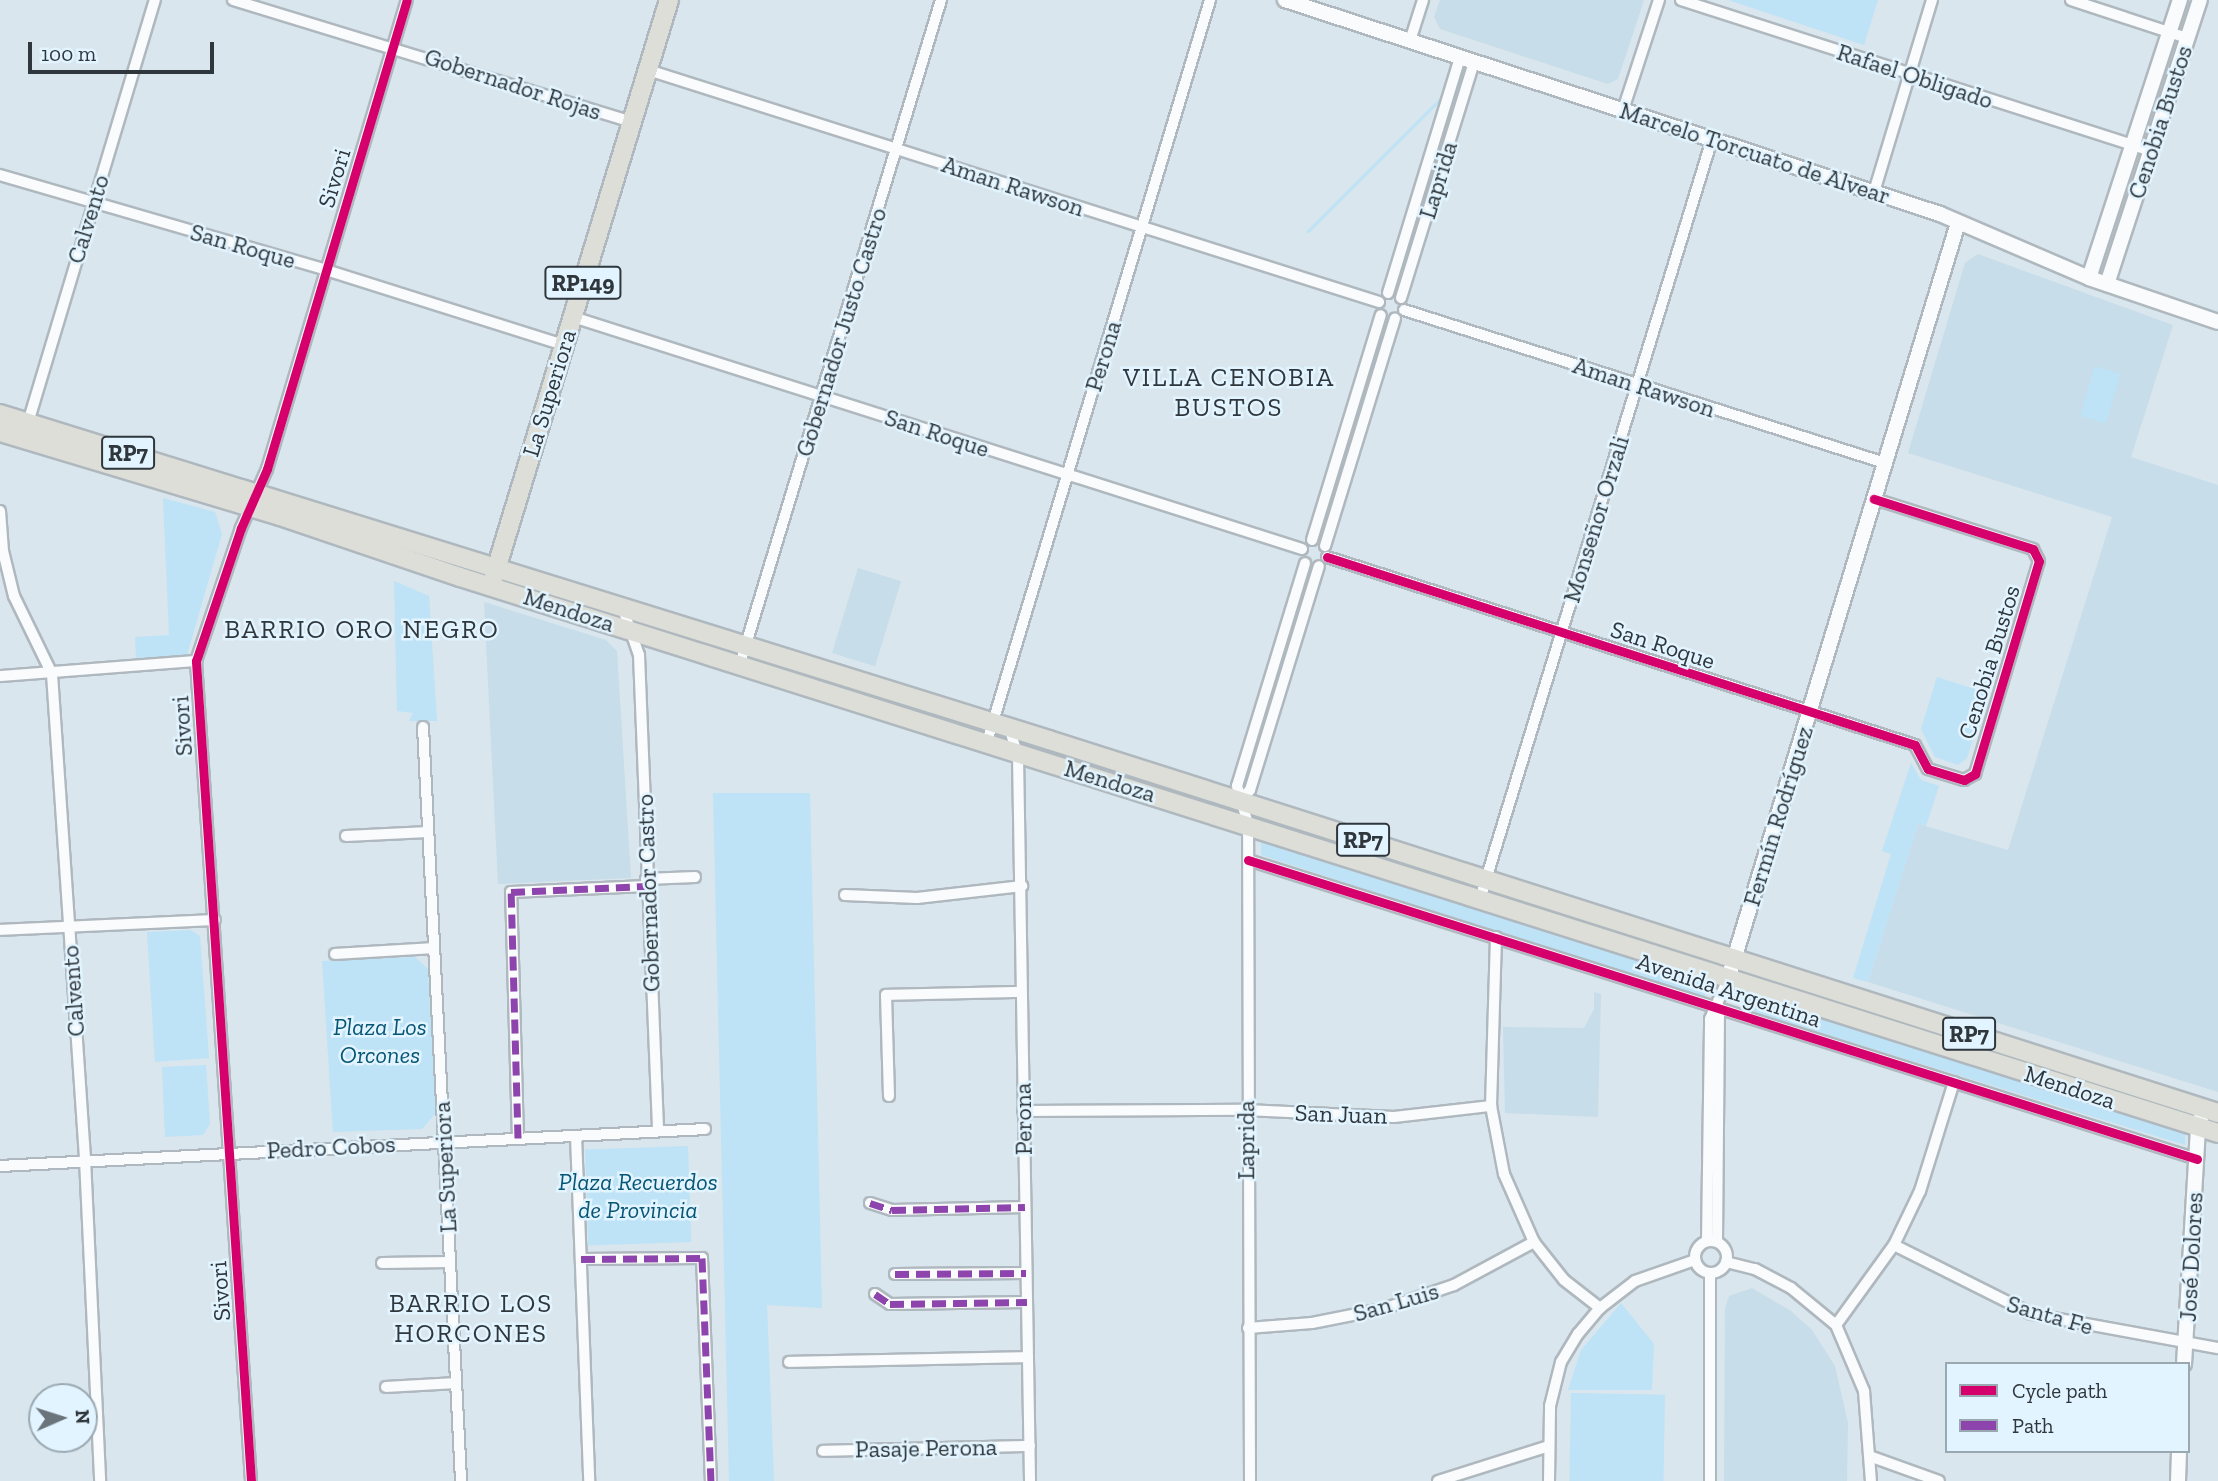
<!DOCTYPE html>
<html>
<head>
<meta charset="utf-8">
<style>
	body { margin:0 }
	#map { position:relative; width:2218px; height:1481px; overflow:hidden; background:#d9e6ed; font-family:"Zilla Slab",serif }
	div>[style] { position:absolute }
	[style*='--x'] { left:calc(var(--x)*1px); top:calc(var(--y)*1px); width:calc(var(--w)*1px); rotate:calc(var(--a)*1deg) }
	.built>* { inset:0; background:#c7dde9; transform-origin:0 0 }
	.green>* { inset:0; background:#bee2f6; transform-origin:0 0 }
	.roads { filter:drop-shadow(2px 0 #afb8be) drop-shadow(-2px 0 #afb8be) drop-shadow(0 2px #afb8be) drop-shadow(0 -2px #afb8be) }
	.minor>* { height:10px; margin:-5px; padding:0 5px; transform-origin:5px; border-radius:5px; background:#f9fbfc }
	.minor>.ring { margin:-5px; padding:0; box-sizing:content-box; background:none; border:10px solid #f9fbfc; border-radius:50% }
	.tertiary>* { height:14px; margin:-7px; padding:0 7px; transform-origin:7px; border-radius:7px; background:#f9fbfc }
	.primary>* { height:18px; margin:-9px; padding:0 9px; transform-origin:9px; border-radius:9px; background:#dcded7 }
	.quiet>* { height:7px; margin-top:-3.5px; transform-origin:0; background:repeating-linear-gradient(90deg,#8e44ad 0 14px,transparent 0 21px) }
	.cycleway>* { height:9px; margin:-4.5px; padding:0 4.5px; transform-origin:4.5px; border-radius:4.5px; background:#d6006c }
	span { translate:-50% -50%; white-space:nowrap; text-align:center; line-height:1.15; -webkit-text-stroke:5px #e2f4ff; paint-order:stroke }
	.shield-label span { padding:2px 5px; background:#e2f4ff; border:2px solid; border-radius:5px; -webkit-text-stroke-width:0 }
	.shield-label { font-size:23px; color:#2f373c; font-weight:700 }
	.street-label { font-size:24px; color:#2f373c }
	.park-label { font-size:24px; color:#085676; font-style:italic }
	.neighbourhood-label { font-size:26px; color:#2f373c; letter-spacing:2px }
	.legend { position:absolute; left:1945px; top:1362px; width:245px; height:91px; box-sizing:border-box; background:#e2f4ff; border:2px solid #9aa8b1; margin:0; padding:9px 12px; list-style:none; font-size:21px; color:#2f373c }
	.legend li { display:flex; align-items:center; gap:14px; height:35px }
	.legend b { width:35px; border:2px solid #9aa8b1 }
	.north { position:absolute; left:28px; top:1383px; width:70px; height:70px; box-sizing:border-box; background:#e2f4ff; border:2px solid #9aa8b1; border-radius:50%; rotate:87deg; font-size:19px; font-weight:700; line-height:28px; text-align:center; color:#2f373c }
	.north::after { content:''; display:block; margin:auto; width:24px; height:32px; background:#6a747a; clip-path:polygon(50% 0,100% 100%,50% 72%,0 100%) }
	.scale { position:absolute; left:28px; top:42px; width:186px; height:32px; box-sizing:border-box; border:4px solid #2f373c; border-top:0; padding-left:9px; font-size:21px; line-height:24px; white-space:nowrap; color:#2f373c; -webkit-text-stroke:5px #e2f4ff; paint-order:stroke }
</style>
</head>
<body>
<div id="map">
	<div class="built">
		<i style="clip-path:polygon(1440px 0,1644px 0,1618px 79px,1608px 84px,1440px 29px,1434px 17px)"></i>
		<i style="clip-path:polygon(1978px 254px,2173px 325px,2131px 457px,2218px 485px,2218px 1092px,1868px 982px,1918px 824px,2008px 850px,2112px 517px,1908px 453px,1965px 263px)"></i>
		<i style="left:858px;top:568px;width:45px;height:89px;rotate:17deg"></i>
		<i style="clip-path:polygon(484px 602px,606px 640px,617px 651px,631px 878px,498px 884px)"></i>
		<i style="clip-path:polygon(1594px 992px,1601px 994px,1598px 1117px,1505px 1113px,1503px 1027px,1584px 1028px,1594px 1009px)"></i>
		<i style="clip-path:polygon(1752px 1288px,1791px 1311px,1812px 1330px,1835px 1366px,1848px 1423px,1847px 1481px,1724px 1481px,1725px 1309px,1729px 1296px)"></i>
	</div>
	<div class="green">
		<i style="clip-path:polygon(1728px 0,1878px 0,1864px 45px)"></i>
		<i style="left:1462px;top:76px;width:3px;height:220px;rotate:45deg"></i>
		<i style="clip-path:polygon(1383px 326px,1387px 327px,1321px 535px,1319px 533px)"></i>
		<i style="left:2095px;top:366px;width:27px;height:52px;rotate:17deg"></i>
		<i style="clip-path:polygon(163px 498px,215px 512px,222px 534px,187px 655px,136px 658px,135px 637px,169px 635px)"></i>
		<i style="clip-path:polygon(1307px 573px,1311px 575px,1247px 775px,1245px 774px)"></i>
		<i style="clip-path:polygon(394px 581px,429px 596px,437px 721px,409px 721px,413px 713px,397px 711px)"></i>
		<i style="clip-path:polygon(1937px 677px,1987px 693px,1967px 758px,1958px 765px,1935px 757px,1921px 729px)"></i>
		<i style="clip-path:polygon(1911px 763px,1921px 780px,1939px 786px,1926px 826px,1918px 824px,1868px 982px,1853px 978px,1891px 854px,1882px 851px)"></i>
		<i style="clip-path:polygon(713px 793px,810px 793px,822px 1308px,767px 1305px,774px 1481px,729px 1481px)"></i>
		<i style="clip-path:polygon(1265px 841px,1704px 981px,1706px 995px,1699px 998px,1261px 855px,1261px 843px)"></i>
		<i style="clip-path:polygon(191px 930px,200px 936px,209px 1058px,155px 1062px,147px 932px)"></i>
		<i style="clip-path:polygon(415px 957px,428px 969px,436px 1113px,422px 1129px,333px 1132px,322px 961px)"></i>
		<i style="clip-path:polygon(1747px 995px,2185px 1129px,2185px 1145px,1743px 1009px,1742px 997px)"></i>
		<i style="clip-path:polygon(206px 1065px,210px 1124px,203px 1135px,165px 1137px,162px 1067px)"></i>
		<i style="left:688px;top:1146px;width:96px;height:103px;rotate:88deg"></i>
		<i style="clip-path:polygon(1621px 1303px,1654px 1344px,1652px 1390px,1568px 1390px,1581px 1350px)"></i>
		<i style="left:1571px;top:1393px;width:94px;height:88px;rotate:1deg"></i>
	</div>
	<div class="roads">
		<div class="minor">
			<i style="--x:233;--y:0;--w:417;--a:17"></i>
			<i style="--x:1681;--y:0;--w:493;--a:17.8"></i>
			<i style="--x:2071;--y:0;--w:122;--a:18.1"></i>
			<i style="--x:1410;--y:41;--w:43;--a:-72.4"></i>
			<i style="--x:648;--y:70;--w:767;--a:17.61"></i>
			<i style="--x:1623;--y:110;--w:116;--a:-71.9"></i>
			<i style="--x:0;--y:175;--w:340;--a:16.2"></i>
			<i style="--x:326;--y:270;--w:250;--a:17.5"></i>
			<i style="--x:1874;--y:192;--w:201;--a:-73.2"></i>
			<i style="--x:1388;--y:293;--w:247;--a:-73"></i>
			<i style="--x:1401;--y:298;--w:247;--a:-72.8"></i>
			<i style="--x:1404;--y:310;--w:505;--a:17.65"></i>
			<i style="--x:573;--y:317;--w:765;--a:17.65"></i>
			<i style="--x:27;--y:426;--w:445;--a:-73.3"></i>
			<i style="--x:0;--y:511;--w:40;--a:85.7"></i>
			<i style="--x:3;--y:551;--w:46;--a:76.3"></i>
			<i style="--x:14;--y:596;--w:87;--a:64"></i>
			<i style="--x:52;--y:674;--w:486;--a:86.1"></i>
			<i style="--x:85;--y:1159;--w:322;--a:87.3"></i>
			<i style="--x:1312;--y:540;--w:235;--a:-73"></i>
			<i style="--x:1325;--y:546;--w:238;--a:-72.9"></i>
			<i style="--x:1327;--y:557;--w:617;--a:17.73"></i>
			<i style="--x:1915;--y:745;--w:27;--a:62"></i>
			<i style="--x:1928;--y:769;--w:38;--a:17"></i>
			<i style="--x:1964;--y:780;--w:13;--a:-29"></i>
			<i style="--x:1975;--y:774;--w:222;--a:-73.3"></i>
			<i style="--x:2039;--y:561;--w:13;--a:-117"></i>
			<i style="--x:2033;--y:549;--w:167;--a:-162.5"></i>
			<i style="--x:622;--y:606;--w:52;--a:70.9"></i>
			<i style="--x:639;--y:655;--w:476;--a:87.7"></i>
			<i style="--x:740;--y:664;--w:694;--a:-73.16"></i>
			<i style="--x:0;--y:676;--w:197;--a:-4.4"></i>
			<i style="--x:423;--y:727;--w:755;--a:87.11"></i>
			<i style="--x:1009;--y:727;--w:30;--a:73"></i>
			<i style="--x:1018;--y:756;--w:725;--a:89.05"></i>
			<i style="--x:987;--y:742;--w:775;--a:-73.27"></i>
			<i style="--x:1240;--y:800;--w:14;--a:-45"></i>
			<i style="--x:1250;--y:790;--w:234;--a:-72.9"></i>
			<i style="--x:346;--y:836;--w:82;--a:-2.8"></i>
			<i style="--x:1248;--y:860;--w:995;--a:17.49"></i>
			<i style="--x:646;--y:879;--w:49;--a:-2.3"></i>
			<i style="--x:845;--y:895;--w:72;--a:2.4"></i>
			<i style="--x:917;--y:898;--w:106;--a:-6.5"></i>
			<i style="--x:1480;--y:899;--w:795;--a:-73.02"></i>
			<i style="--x:0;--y:930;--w:215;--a:-2.7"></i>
			<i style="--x:1496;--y:937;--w:169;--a:91.7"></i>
			<i style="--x:1491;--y:1106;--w:69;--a:79.2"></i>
			<i style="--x:1504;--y:1174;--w:74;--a:66.2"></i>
			<i style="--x:1534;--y:1242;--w:48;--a:51.7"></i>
			<i style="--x:1564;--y:1280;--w:46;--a:37.9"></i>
			<i style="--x:335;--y:954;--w:99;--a:-3.5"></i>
			<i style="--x:889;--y:1096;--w:101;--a:-91.7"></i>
			<i style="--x:886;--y:995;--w:135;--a:-1.3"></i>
			<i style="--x:1023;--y:1111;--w:223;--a:-0.3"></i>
			<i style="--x:1246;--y:1110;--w:148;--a:2.7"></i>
			<i style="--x:1394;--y:1117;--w:98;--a:-6.5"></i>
			<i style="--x:576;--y:1136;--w:345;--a:87.8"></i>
			<i style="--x:518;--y:1138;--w:246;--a:-91.6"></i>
			<i style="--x:511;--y:892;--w:136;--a:-2.5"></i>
			<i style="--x:0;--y:1166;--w:706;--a:-3"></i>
			<i style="--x:870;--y:1203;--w:23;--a:18"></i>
			<i style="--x:892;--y:1210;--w:133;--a:-1.3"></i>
			<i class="ring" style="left:1695px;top:1241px;width:22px;height:22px"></i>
			<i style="--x:1707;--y:1241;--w:222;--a:-89.2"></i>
			<i style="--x:1710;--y:1019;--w:44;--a:-65.8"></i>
			<i style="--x:1717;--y:1242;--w:235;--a:-89.5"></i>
			<i style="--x:1894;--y:1245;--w:154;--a:26.6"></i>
			<i style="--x:2032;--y:1314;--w:189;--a:10.4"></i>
			<i style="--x:581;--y:1259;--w:121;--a:-0.5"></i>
			<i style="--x:702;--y:1258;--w:223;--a:87.7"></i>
			<i style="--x:1726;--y:1262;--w:30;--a:14"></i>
			<i style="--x:1755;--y:1269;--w:41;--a:27.8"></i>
			<i style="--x:1791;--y:1288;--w:58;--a:39.4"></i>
			<i style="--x:1836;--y:1325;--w:72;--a:67"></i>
			<i style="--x:1864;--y:1391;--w:90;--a:85.6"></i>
			<i style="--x:382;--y:1263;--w:67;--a:-0.9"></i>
			<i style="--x:1710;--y:1273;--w:208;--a:90"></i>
			<i style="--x:895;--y:1274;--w:131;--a:-0.4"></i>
			<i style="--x:875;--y:1294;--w:18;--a:34"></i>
			<i style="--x:890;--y:1304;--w:137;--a:-0.8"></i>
			<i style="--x:1836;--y:1325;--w:99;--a:-54.1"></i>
			<i style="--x:1894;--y:1245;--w:60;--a:-64.3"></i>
			<i style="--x:1920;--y:1191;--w:114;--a:-72.7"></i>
			<i style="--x:1248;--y:1328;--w:64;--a:-4.5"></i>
			<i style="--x:1312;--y:1323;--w:72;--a:-11.2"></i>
			<i style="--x:1383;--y:1309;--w:75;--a:-18.7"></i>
			<i style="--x:1454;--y:1285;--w:91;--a:-28.3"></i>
			<i style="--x:789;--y:1362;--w:239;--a:-1.2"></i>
			<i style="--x:386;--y:1387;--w:70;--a:-3.3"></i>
			<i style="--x:823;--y:1451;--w:207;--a:-1.4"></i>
			<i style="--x:1872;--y:1457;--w:71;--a:19.7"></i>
			<i style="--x:251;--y:1481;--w:822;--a:-93.84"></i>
			<i style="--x:196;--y:661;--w:140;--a:-71.3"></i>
			<i style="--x:241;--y:528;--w:64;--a:-66.2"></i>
			<i style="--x:267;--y:469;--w:489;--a:-73.4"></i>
			<i style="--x:1250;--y:1481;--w:657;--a:-90.17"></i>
			<i style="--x:1248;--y:824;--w:40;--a:-106"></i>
			<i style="--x:1237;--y:786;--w:233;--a:-73"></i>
			<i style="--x:1438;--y:1481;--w:116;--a:-17.5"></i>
			<i style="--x:1549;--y:1481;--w:75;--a:-89.2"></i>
			<i style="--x:1550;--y:1406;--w:45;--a:-76"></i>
			<i style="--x:1561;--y:1362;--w:33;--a:-59"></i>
			<i style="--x:1578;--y:1334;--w:34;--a:-50"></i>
			<i style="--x:1600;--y:1308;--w:44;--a:-37.6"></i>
			<i style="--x:1635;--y:1281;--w:64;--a:-19.3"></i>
		</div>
		<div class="tertiary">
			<i style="--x:1285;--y:0;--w:689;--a:18.09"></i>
			<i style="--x:1940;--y:214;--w:162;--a:23.2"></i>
			<i style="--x:2089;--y:278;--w:136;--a:18.8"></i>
			<i style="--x:2089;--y:278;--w:293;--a:-71.9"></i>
			<i style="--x:2107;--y:284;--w:299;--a:-71.9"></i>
			<i style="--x:1728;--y:979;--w:790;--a:-73.08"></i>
			<i style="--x:2184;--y:1364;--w:237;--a:-86.6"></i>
			<i style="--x:2198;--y:1127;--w:20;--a:-72"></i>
			<i style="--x:2178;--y:1481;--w:30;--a:-88"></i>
		</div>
		<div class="primary">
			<i style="--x:0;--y:414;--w:1098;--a:17.26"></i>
			<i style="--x:1049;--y:740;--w:1227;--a:17.7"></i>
			<i style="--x:0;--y:432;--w:292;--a:16.7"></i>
			<i style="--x:280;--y:516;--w:190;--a:18.7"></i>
			<i style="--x:460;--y:577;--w:1844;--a:17.55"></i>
			<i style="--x:494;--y:576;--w:602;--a:-73.1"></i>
		</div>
	</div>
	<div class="quiet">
		<i style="--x:518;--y:1138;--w:246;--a:-91.6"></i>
		<i style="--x:511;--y:892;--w:136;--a:-2.5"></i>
		<i style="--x:870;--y:1203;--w:23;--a:18"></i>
		<i style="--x:892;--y:1210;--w:133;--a:-1.3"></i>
		<i style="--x:581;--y:1259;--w:121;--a:-0.5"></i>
		<i style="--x:702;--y:1258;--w:223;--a:87.7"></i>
		<i style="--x:895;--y:1274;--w:131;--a:-0.4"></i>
		<i style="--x:875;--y:1294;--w:18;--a:34"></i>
		<i style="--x:890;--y:1304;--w:137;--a:-0.8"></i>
	</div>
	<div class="cycleway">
		<i style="--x:1327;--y:557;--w:617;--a:17.73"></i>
		<i style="--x:1915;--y:745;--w:27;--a:62"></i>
		<i style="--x:1928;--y:769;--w:38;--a:17"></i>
		<i style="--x:1964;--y:780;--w:13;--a:-29"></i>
		<i style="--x:1975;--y:774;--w:222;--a:-73.3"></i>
		<i style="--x:2039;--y:561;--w:13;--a:-117"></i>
		<i style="--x:2033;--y:549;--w:167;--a:-162.5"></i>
		<i style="--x:1248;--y:860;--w:995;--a:17.49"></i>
		<i style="--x:251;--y:1481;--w:822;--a:-93.84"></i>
		<i style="--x:196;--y:661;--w:140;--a:-71.3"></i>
		<i style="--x:241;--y:528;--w:64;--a:-66.2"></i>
		<i style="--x:267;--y:469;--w:489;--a:-73.4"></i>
	</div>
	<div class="shield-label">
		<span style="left:583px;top:283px">RP149</span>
		<span style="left:128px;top:453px">RP7</span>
		<span style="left:1363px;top:840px">RP7</span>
		<span style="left:1969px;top:1034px">RP7</span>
	</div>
	<div class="street-label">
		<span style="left:1915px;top:76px;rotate:18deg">Rafael Obligado</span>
		<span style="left:513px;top:84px;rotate:18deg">Gobernador Rojas</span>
		<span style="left:2160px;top:122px;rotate:-72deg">Cenobia Bustos</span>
		<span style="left:1755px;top:153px;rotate:18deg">Marcelo Torcuato de Alvear</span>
		<span style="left:334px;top:178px;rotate:-73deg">Sivori</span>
		<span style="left:1438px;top:180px;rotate:-73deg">Laprida</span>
		<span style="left:1013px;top:186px;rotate:18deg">Aman Rawson</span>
		<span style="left:88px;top:219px;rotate:-73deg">Calvento</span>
		<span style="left:243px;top:246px;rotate:16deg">San Roque</span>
		<span style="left:841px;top:332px;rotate:-73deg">Gobernador Justo Castro</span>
		<span style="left:1103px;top:356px;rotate:-73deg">Perona</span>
		<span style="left:1644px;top:387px;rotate:18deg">Aman Rawson</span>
		<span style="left:549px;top:393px;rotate:-73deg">La Superiora</span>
		<span style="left:937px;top:433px;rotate:18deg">San Roque</span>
		<span style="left:1596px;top:519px;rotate:-73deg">Monseñor Orzali</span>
		<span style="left:569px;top:610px;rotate:18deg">Mendoza</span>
		<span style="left:1663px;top:645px;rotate:18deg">San Roque</span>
		<span style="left:1989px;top:662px;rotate:-73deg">Cenobia Bustos</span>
		<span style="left:182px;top:726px;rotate:-94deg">Sivori</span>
		<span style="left:1110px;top:781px;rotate:17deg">Mendoza</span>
		<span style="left:1778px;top:816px;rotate:-73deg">Fermín Rodríguez</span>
		<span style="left:648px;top:893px;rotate:-92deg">Gobernador Castro</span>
		<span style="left:1729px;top:990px;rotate:18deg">Avenida Argentina</span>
		<span style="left:73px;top:991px;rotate:-94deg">Calvento</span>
		<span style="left:2070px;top:1087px;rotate:18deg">Mendoza</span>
		<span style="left:1341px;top:1114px;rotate:2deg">San Juan</span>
		<span style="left:1023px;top:1119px;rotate:-91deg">Perona</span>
		<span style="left:1246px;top:1140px;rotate:-90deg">Laprida</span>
		<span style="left:331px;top:1147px;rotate:-3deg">Pedro Cobos</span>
		<span style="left:445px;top:1167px;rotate:-93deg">La Superiora</span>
		<span style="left:2191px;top:1257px;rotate:-87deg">José Dolores</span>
		<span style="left:220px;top:1291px;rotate:-94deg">Sivori</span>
		<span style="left:1396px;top:1302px;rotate:-16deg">San Luis</span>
		<span style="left:2050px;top:1315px;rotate:16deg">Santa Fe</span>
		<span style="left:926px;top:1448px;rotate:-1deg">Pasaje Perona</span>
	</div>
	<div class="park-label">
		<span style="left:380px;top:1041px">Plaza Los<br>Orcones</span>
		<span style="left:638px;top:1196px">Plaza Recuerdos<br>de Provincia</span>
	</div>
	<div class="neighbourhood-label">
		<span style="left:1229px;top:393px">VILLA CENOBIA<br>BUSTOS</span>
		<span style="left:362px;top:630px">BARRIO ORO NEGRO</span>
		<span style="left:471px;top:1319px">BARRIO LOS<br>HORCONES</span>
	</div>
	<ul class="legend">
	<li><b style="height:9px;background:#d6006c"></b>Cycle path</li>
	<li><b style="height:9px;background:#8e44ad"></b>Path</li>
	</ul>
	<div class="north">N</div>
	<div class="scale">100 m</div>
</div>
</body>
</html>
